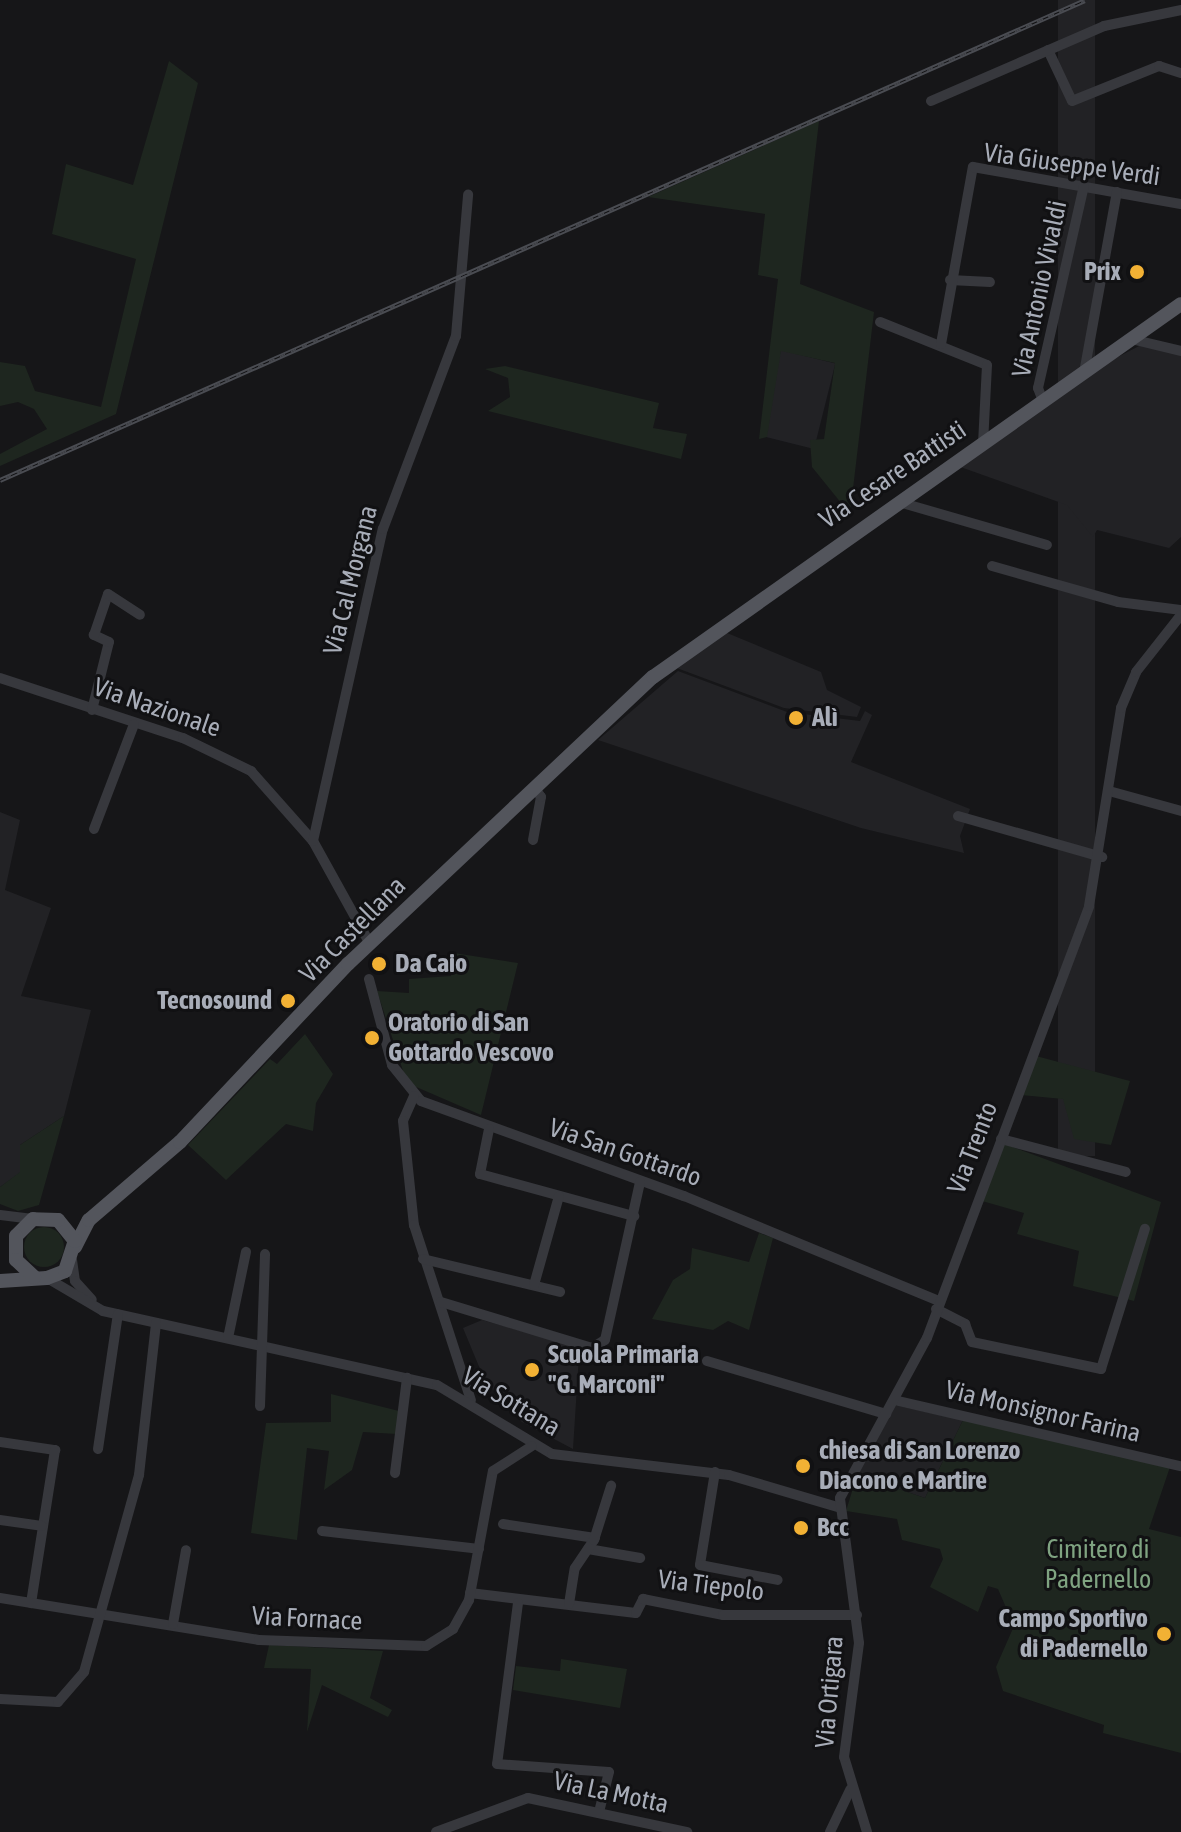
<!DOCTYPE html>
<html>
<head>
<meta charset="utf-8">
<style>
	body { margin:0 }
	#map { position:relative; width:1181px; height:1832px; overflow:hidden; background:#161618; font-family:"Asap Condensed",sans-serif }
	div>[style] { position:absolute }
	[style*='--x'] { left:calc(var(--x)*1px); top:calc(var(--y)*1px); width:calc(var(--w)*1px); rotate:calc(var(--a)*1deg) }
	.built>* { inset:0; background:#222225; transform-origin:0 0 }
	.green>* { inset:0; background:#1e261f }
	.round { border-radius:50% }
	.minor>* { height:10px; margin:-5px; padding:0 5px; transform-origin:5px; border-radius:5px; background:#37383d }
	.major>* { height:14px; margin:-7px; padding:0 7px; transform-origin:7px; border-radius:7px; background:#53555c }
	.rail>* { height:5px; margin-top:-2.5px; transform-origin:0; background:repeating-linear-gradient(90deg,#111113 0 6px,#4a4c52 0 12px); box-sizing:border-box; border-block:2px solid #4a4c52 }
	.dots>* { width:22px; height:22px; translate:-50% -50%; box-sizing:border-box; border:4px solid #111113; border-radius:50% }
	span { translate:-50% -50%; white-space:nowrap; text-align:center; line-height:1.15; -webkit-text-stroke:6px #111113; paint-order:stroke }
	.street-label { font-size:26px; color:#a8adb8 }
	.poi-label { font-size:26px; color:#a8adb8; font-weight:700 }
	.right { translate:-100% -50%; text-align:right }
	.left { translate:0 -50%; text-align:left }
	.park-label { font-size:26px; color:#7fa381 }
</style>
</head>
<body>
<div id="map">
	<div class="built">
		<i style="left:1058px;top:0;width:37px;height:1156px"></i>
		<i style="clip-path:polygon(1141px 345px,1181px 355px,1181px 537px,1169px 548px,1097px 530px,1093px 537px,1067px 505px,952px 464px,1081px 376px)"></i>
		<i style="left:781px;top:350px;width:56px;height:88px;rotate:14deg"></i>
		<i style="clip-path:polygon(715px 628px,821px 672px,827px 690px,861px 707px,857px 717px,784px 708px,674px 667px)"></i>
		<i style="clip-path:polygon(678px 671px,787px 712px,860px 721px,865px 711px,872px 715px,851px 762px,970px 809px,960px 836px,964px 853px,861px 828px,598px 740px)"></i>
		<i style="clip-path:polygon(0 812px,20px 820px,5px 890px,51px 908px,21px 996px,91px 1010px,64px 1116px,20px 1145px,21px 1172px,0 1187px)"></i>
		<i style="clip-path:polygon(482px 1320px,571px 1345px,568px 1353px,579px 1355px,573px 1449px,522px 1422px,485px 1381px,463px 1328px)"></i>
		<i style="clip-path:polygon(894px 1405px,963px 1420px,925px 1498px,857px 1475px)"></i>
	</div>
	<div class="green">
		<i style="clip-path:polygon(169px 61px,198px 83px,116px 414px,0 466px,0 454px,47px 429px,34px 409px,18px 402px,0 406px,0 362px,25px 366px,35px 391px,101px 407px,136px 259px,52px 234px,66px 164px,133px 185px)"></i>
		<i style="clip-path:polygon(819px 121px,800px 284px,874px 312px,850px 514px,812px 467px,810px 440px,824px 439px,835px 363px,781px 351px,767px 437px,759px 439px,778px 279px,758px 275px,765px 214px,648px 197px)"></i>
		<i style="clip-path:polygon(505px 366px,659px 403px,653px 428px,687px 434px,681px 459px,488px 411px,510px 397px,508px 378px,485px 369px)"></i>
		<i style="clip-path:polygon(454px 953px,518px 963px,481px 1115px,407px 1083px,377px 991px,409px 993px,409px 979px,451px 976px)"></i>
		<i style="clip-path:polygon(305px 1034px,333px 1074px,316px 1103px,313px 1131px,286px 1124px,226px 1180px,188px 1145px,270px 1059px,277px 1064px)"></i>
		<i style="clip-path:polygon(1036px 1056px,1130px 1081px,1111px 1145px,1074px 1139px,1063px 1099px,1021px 1095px)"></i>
		<i style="clip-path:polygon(64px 1116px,39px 1205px,18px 1211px,0 1204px,0 1187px,20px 1172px,20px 1145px)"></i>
		<i style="clip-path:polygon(1002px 1143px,1161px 1202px,1134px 1301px,1073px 1286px,1079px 1251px,1017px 1234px,1024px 1213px,982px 1201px)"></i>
		<i class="round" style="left:24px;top:1227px;width:40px;height:40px"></i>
		<i style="clip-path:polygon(759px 1233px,773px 1238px,749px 1330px,728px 1321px,713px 1330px,652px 1319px,673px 1280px,690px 1269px,692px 1248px,749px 1262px)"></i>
		<i style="clip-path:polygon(331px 1394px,403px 1412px,397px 1434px,363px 1432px,352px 1470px,324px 1490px,329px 1451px,307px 1448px,297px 1540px,251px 1533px,266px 1423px,331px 1422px)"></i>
		<i style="clip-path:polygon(963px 1420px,1170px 1467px,1149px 1529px,1181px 1537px,1181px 1753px,1103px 1733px,1104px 1725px,1003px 1691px,996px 1667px,1014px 1626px,998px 1589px,988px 1586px,978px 1612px,930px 1587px,943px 1559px,940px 1549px,902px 1540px,897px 1519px,846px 1511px,857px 1475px,925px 1498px)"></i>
		<i style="clip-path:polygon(269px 1645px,383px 1651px,370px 1698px,392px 1710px,388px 1717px,322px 1685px,307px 1732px,311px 1669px,264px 1668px)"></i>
		<i style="clip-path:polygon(561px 1659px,627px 1669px,620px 1708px,513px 1690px,516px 1666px,560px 1671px)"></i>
	</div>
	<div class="minor">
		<i style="--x:1048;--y:50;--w:56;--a:64.8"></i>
		<i style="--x:1072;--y:101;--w:94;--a:-21.9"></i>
		<i style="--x:1159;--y:66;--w:23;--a:18"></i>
		<i style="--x:931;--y:101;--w:189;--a:-23.4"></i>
		<i style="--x:1104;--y:26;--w:79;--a:-11.7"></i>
		<i style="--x:950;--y:280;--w:40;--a:2.9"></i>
		<i style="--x:880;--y:322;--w:115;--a:21.9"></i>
		<i style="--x:987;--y:365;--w:79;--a:92.9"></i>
		<i style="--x:1131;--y:339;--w:51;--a:13.5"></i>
		<i style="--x:941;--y:344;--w:180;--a:-79.8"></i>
		<i style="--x:973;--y:167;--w:211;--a:10.1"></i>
		<i style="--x:1084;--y:373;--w:184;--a:-79.7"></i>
		<i style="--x:1043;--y:401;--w:14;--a:-111"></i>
		<i style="--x:1038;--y:388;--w:207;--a:-77.2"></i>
		<i style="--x:899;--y:502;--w:154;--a:16.2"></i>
		<i style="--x:992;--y:566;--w:131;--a:15.9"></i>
		<i style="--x:1118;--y:602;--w:64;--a:7.2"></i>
		<i style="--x:0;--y:678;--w:193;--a:18.2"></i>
		<i style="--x:183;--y:738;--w:76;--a:25.9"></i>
		<i style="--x:251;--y:771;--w:94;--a:48.5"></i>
		<i style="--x:313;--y:841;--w:118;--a:61"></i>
		<i style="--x:92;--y:710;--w:70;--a:-76"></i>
		<i style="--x:109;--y:642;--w:17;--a:-155"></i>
		<i style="--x:94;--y:635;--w:43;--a:-71.1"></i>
		<i style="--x:108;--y:594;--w:38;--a:33"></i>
		<i style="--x:1109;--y:791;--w:75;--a:15.5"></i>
		<i style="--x:958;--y:816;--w:150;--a:15.9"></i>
		<i style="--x:94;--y:829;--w:112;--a:-69.1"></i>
		<i style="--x:533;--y:840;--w:44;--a:-79.5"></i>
		<i style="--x:541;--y:797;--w:12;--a:-125"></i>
		<i style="--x:313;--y:841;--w:320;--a:-77.4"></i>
		<i style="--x:383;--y:529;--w:206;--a:-69.3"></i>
		<i style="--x:456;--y:336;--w:142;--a:-85.1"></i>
		<i style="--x:369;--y:979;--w:89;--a:75"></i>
		<i style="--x:392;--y:1065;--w:46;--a:51.1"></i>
		<i style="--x:421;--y:1101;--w:280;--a:19.9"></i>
		<i style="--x:684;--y:1196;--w:276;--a:22.4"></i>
		<i style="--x:414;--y:1096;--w:27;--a:114"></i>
		<i style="--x:403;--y:1121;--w:105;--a:84"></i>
		<i style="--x:414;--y:1225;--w:184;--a:72"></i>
		<i style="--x:489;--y:1129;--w:46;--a:101.3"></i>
		<i style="--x:480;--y:1174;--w:160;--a:15.3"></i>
		<i style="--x:1001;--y:1139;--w:129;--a:14.8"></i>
		<i style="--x:0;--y:1215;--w:33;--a:7"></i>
		<i style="--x:423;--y:1259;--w:141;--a:13.5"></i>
		<i style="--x:72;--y:1260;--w:21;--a:82"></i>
		<i style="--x:75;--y:1281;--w:25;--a:48"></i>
		<i style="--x:47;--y:1278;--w:65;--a:30.5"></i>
		<i style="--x:103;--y:1311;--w:342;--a:12.5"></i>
		<i style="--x:437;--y:1385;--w:134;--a:31"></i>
		<i style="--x:552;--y:1454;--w:178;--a:6.8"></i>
		<i style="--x:729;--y:1475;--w:114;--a:16.4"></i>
		<i style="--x:534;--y:1285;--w:92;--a:-74.3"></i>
		<i style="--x:441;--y:1302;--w:158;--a:16.9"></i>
		<i style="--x:592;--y:1348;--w:15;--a:-32"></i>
		<i style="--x:605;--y:1340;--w:162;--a:-77.5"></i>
		<i style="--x:936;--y:1309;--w:33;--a:27"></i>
		<i style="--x:965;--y:1324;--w:19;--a:69"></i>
		<i style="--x:972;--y:1342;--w:132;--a:11.8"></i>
		<i style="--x:1101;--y:1369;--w:147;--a:-72.6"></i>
		<i style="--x:228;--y:1338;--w:88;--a:-78.2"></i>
		<i style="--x:707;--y:1361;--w:187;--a:16.5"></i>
		<i style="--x:894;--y:1400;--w:294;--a:13"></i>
		<i style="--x:260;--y:1406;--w:152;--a:-88.1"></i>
		<i style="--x:0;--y:1442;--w:56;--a:8.3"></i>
		<i style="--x:55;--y:1450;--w:155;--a:98.9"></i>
		<i style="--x:98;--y:1449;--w:136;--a:-81.6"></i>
		<i style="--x:715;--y:1472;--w:94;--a:99.2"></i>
		<i style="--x:700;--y:1565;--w:79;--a:10.9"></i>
		<i style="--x:395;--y:1473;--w:96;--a:-82.8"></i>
		<i style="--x:0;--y:1520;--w:42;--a:8.1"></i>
		<i style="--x:503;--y:1524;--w:93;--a:8.7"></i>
		<i style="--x:322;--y:1531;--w:158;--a:6.5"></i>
		<i style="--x:588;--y:1549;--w:53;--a:9.8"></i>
		<i style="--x:470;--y:1593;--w:167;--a:6.9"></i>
		<i style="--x:636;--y:1613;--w:16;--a:-63"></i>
		<i style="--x:643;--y:1599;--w:82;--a:11.3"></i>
		<i style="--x:723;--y:1615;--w:134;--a:0"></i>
		<i style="--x:0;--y:1598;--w:262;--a:9.2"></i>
		<i style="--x:259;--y:1640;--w:167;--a:2.1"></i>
		<i style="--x:426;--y:1646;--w:32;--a:-32"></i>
		<i style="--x:453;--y:1629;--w:33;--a:-61"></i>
		<i style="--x:469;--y:1600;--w:131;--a:-79.5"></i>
		<i style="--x:493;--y:1471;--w:46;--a:-32.7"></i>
		<i style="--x:518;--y:1603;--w:162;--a:97.4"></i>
		<i style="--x:497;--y:1764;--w:112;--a:4.1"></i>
		<i style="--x:609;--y:1772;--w:41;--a:104"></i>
		<i style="--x:569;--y:1604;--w:36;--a:-81"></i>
		<i style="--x:575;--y:1568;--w:34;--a:-56"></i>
		<i style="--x:594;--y:1540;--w:57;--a:-72.5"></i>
		<i style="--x:173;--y:1624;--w:75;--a:-80"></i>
		<i style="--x:0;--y:1699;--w:58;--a:3"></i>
		<i style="--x:58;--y:1702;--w:40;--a:-49"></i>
		<i style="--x:84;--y:1672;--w:205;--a:-74.4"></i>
		<i style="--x:139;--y:1475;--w:153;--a:-83.6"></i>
		<i style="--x:436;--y:1832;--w:98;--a:-20.3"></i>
		<i style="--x:528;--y:1798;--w:163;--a:12.1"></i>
		<i style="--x:830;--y:1832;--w:47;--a:-64.5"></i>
		<i style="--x:867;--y:1832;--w:78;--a:-107"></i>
		<i style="--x:844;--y:1757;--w:115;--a:-82.5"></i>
		<i style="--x:859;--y:1643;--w:146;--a:-97.5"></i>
		<i style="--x:840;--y:1498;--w:182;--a:-61.5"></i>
		<i style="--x:927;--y:1338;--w:461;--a:-69.4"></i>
		<i style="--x:1089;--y:906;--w:201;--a:-80.8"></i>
		<i style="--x:1121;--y:708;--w:39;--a:-67"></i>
		<i style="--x:1136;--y:672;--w:73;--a:-51.7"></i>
	</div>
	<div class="major">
		<i style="--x:75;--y:1247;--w:30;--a:-63"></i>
		<i style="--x:89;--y:1220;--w:120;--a:-40.6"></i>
		<i style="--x:180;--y:1142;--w:245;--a:-46.7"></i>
		<i style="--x:348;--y:964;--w:419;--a:-43.3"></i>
		<i style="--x:653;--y:677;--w:646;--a:-35.24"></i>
		<i style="--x:0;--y:1281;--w:47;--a:-3.7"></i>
		<i style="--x:47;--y:1278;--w:19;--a:-21"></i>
		<i style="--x:65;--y:1271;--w:32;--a:-72"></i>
		<i style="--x:75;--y:1241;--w:27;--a:-129"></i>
		<i style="--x:58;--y:1220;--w:25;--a:-178"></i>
		<i style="--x:33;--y:1219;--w:24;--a:135"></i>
		<i style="--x:16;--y:1236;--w:24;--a:90"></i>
		<i style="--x:16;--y:1260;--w:25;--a:43"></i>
	</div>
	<div class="rail">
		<i style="--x:0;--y:480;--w:1186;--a:-23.86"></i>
	</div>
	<div class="dots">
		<i style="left:1137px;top:272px;background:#f2b134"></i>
		<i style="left:796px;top:718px;background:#f2b134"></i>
		<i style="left:379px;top:964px;background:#f2b134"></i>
		<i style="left:288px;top:1001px;background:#f2b134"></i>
		<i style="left:372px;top:1038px;background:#f2b134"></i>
		<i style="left:532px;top:1370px;background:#f2b134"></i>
		<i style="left:803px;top:1466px;background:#f2b134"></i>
		<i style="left:801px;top:1528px;background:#f2b134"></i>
		<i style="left:1164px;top:1634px;background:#f2b134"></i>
	</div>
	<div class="street-label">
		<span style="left:1072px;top:165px;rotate:8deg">Via Giuseppe Verdi</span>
		<span style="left:1040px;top:289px;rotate:-78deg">Via Antonio Vivaldi</span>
		<span style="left:893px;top:475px;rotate:-34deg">Via Cesare Battisti</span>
		<span style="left:351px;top:580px;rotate:-76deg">Via Cal Morgana</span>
		<span style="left:157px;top:708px;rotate:19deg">Via Nazionale</span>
		<span style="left:353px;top:930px;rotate:-45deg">Via Castellana</span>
		<span style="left:973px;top:1148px;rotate:-69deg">Via Trento</span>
		<span style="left:625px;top:1153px;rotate:19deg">Via San Gottardo</span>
		<span style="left:511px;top:1402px;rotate:31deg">Via Sottana</span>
		<span style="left:1043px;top:1412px;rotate:13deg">Via Monsignor Farina</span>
		<span style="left:711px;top:1586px;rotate:7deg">Via Tiepolo</span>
		<span style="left:307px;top:1619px;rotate:3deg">Via Fornace</span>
		<span style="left:830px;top:1692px;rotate:-85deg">Via Ortigara</span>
		<span style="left:611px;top:1793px;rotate:12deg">Via La Motta</span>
	</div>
	<div class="poi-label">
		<span class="right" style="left:1121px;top:272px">Prix</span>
		<span class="left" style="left:812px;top:718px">Alì</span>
		<span class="left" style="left:395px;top:964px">Da Caio</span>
		<span class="right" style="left:272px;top:1001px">Tecnosound</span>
		<span class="left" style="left:388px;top:1038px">Oratorio di San<br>Gottardo Vescovo</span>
		<span class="left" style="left:548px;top:1370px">Scuola Primaria<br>"G. Marconi"</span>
		<span class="left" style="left:819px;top:1466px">chiesa di San Lorenzo<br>Diacono e Martire</span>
		<span class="left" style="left:817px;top:1528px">Bcc</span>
		<span class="right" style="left:1148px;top:1634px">Campo Sportivo<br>di Padernello</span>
	</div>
	<div class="park-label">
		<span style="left:1098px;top:1565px">Cimitero di<br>Padernello</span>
	</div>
</div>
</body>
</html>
